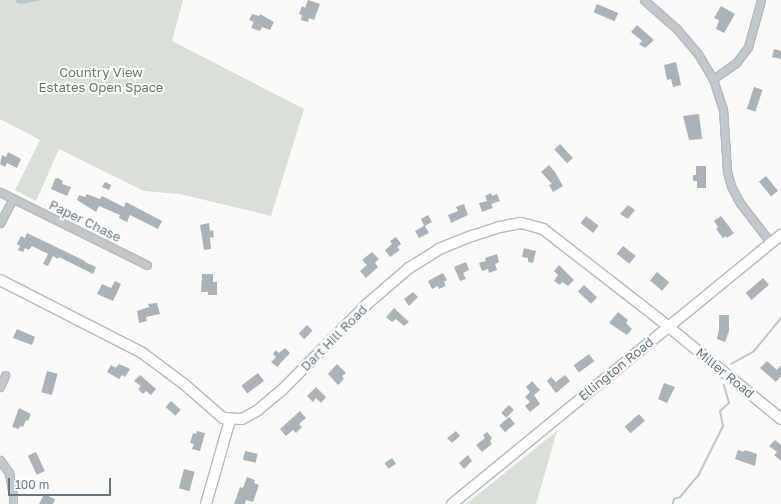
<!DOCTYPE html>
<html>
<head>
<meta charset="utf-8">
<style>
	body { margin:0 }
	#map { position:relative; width:781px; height:504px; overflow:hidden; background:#fafaf8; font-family:"Golos Text",sans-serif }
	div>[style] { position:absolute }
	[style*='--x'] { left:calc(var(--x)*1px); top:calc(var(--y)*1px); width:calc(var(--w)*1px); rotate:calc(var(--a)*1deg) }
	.green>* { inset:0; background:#dadfd7 }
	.water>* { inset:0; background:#bbc7cb }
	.stream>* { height:2px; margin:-1px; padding:0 1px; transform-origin:1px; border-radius:1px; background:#bbc7cb }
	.building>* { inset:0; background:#aab3b9; transform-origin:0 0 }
	.roads { filter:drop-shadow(1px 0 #b3babf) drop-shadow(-1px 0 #b3babf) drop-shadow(0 1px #b3babf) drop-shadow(0 -1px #b3babf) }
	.street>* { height:7px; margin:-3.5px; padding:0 3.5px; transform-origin:3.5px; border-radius:3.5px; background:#c3c8cc }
	.secondary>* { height:10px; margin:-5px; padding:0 5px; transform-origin:5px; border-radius:5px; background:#fff }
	span { translate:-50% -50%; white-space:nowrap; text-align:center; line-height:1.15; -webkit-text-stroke:4px #fff; paint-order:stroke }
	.park-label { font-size:13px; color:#687a64 }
	.street-label { font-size:13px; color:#657683 }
	.scale { position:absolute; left:8px; top:478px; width:103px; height:18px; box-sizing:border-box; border:2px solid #657683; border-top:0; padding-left:5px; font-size:12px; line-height:14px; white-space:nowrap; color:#657683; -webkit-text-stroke:3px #fff; paint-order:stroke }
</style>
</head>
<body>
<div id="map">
	<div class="green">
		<i style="clip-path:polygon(0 0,183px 0,172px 41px,304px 109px,271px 216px,180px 194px,144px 191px,59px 149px,36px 201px,15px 190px,40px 140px,0 119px)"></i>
		<i style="clip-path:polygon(557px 431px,536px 504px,466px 504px)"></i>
	</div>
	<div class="water">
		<i style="clip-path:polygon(15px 0,42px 0,21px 4px,17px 3px)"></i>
	</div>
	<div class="stream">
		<i style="--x:731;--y:364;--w:26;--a:-29"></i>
		<i style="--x:754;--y:351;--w:43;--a:-50.7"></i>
		<i style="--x:673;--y:504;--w:5;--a:-79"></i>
		<i style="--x:674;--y:499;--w:6;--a:-18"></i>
		<i style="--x:680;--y:497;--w:30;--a:-50"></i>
		<i style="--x:699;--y:474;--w:54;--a:-63.4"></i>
		<i style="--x:723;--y:426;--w:15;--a:-101"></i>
		<i style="--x:720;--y:411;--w:12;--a:-42"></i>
		<i style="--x:729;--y:403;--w:19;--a:-106"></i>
	</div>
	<div class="building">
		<i style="clip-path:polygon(308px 0,320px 4px,314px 20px,309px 18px,308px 22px,301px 20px,302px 15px,299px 14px,302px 6px,305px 8px)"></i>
		<i style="left:597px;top:4px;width:23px;height:9px;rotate:23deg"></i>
		<i style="clip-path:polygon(721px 6px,735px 14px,724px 33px,716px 29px,719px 20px,714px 18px)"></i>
		<i style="clip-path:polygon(252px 14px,259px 16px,260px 14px,274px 22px,270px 30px,262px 27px,260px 31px,251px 28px,254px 22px,249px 20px)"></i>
		<i style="clip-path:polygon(637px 25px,654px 40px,645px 48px,639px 44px,642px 41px,631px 32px)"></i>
		<i style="clip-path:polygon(774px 49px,781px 51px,781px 59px,772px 57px)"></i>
		<i style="clip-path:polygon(676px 62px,681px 85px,673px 87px,671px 79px,667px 80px,664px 65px)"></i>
		<i style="left:754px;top:87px;width:9px;height:23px;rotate:18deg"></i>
		<i style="clip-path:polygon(699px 114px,702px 139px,689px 140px,683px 116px)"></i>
		<i style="left:560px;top:144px;width:19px;height:8px;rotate:47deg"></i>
		<i style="clip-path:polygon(8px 152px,21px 159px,17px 168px,7px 163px,5px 167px,0 164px,2px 155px,6px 157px)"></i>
		<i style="clip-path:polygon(549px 165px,555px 172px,563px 186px,553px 192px,549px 185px,552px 184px,541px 172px)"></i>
		<i style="clip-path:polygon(696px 166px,706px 166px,706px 188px,697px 188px,697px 181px,693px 181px,693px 175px,696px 175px)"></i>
		<i style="left:766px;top:176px;width:19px;height:9px;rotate:51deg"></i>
		<i style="clip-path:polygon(58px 178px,63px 181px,62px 184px,71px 187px,67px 196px,51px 189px,55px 179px)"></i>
		<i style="clip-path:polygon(105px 182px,111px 185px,109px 190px,102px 187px)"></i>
		<i style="clip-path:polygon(491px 193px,492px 196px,497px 194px,500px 201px,491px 204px,493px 208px,482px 212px,479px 203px,487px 201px,485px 196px)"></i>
		<i style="clip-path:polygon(87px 194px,100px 199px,102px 196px,124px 207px,126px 202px,162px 221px,158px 229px,130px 215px,127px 222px,119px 218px,120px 215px,99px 206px,96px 212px,77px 200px,79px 195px,85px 197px)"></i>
		<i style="clip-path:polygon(464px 204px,468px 215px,451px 223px,448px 215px,458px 211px,456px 207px)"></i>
		<i style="clip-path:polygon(628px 205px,635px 210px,628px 219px,620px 214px)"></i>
		<i style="clip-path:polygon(428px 215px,432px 222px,425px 226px,429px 233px,419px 238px,415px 231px,424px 226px,421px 219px)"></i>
		<i style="left:586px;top:216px;width:16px;height:9px;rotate:38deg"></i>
		<i style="clip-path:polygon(721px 216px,734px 233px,727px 238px,726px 236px,723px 238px,716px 229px,718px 227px,714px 221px)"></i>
		<i style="clip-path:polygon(209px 223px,210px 231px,213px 230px,214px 237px,210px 238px,211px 249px,204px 250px,200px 225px)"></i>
		<i style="clip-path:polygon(27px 233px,85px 261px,85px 262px,96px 267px,93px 274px,59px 257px,58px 259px,53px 256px,48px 266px,43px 264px,48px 254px,32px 246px,29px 250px,25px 248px,23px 252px,18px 250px,20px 246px,17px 244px,21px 236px,25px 238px)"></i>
		<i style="clip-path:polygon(396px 237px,401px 244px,397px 247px,400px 250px,390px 257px,385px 250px,392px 244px,390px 241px)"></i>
		<i style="left:623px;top:246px;width:16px;height:10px;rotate:38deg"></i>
		<i style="clip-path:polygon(524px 248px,536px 251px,533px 263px,528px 262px,528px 258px,522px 257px)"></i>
		<i style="clip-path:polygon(372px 252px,379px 259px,375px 263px,378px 267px,366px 278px,360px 271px,367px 265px,362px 260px)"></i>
		<i style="clip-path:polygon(497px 254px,499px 262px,495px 264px,497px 270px,489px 273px,488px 269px,482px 271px,479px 263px,486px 261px,485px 258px)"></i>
		<i style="clip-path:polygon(466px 262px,469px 270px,463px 273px,466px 279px,460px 281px,454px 267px)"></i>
		<i style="clip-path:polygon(559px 265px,574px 280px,568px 286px,562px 282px,560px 285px,554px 281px,558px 275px,554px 271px)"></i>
		<i style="left:657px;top:272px;width:16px;height:11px;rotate:40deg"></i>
		<i style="clip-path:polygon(443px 273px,447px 280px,444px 282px,446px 286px,439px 289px,438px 286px,432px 289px,428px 281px)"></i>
		<i style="clip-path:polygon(202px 274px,213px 274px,213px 282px,217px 282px,217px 295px,208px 295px,208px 292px,201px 292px)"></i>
		<i style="left:763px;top:278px;width:9px;height:23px;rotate:49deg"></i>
		<i style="clip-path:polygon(115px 281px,121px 284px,113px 301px,97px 294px,102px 284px,111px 288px)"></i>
		<i style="left:584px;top:285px;width:18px;height:9px;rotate:43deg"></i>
		<i style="clip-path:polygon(413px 292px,418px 297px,409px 306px,404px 299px)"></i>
		<i style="clip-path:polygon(157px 303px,160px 314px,146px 317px,147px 321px,139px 323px,137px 311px,149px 307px,148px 304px)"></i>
		<i style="clip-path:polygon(394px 308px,409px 322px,404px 326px,396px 319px,392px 322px,386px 317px)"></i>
		<i style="clip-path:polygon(618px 312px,628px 320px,626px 323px,632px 329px,627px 335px,609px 323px)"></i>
		<i style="clip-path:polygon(719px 315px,729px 315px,729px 331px,725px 342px,717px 339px,719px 330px)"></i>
		<i style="left:307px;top:325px;width:8px;height:12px;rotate:45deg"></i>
		<i style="clip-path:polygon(17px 329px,35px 337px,32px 345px,13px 338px)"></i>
		<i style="clip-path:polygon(285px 348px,290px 353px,277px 367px,271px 362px,276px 357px,273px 354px,276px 350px,279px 353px)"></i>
		<i style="left:589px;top:354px;width:9px;height:19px;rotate:54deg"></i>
		<i style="clip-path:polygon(767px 361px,777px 370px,781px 365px,781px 376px,776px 382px,760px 368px)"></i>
		<i style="clip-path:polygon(119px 364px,130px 369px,125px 377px,122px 375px,119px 379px,107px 372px,111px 365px,116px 368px)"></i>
		<i style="clip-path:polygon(337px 364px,346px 373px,342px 376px,344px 379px,338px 385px,328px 374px)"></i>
		<i style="left:47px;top:371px;width:11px;height:22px;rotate:15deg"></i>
		<i style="left:258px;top:373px;width:10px;height:21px;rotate:53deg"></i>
		<i style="clip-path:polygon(140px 375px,156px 389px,151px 395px,146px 391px,143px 394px,138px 389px,141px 386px,134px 381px)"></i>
		<i style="clip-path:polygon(565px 375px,570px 381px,556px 393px,547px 381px,551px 377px,556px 382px)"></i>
		<i style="clip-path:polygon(532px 381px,540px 390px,534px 395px,540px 404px,530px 412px,525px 406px,530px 402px,525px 397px,530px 392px,526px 387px)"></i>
		<i style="clip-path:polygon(664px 383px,675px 387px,667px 403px,658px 399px)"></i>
		<i style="clip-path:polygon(316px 387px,326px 397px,321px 403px,316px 398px,313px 402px,307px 396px)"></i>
		<i style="left:171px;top:401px;width:13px;height:8px;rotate:42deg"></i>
		<i style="left:509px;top:405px;width:7px;height:11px;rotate:45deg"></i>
		<i style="clip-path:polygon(19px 408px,31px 414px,28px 421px,26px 420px,23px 427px,20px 426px,19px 429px,12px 427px)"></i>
		<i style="clip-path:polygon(300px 411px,306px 418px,299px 424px,302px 427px,296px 433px,293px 430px,286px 436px,280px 429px)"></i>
		<i style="left:639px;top:414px;width:9px;height:19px;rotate:49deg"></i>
		<i style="left:509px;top:417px;width:9px;height:13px;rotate:49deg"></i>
		<i style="clip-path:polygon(197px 431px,205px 433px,200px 451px,192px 449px,194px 444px,190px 443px,193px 433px,196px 434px)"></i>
		<i style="clip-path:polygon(456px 431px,460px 436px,452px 443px,447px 438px)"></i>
		<i style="clip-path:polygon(487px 432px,492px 438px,490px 441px,492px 444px,482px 452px,476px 445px,485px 438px,483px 435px)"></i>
		<i style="clip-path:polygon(775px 440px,781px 445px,781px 461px,774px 455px,777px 452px,769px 446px)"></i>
		<i style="clip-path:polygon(738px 450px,744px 452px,745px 450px,757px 454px,755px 466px,735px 459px)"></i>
		<i style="left:245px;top:451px;width:13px;height:9px;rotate:13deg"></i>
		<i style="left:36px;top:452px;width:21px;height:9px;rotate:65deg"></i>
		<i style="clip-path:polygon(468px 455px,472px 461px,464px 469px,459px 463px)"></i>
		<i style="left:392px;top:458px;width:7px;height:9px;rotate:56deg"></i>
		<i style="left:184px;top:469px;width:11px;height:20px;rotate:15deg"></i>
		<i style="clip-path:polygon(247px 477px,255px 480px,254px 483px,259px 485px,253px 502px,246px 500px,245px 504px,234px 504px,240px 487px,243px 488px)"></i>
		<i style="clip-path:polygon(44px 494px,55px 499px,53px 504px,39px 504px)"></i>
	</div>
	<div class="roads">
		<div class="street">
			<i style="--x:644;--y:0;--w:44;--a:41.3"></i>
			<i style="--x:677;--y:29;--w:33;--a:50"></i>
			<i style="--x:698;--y:54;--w:29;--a:59"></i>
			<i style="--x:713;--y:79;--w:32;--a:72"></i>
			<i style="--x:723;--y:109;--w:62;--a:86.3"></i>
			<i style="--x:727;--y:171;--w:16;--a:75"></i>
			<i style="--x:731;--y:186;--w:19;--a:62"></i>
			<i style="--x:740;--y:203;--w:51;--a:52.2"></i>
			<i style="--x:713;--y:79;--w:28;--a:-35"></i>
			<i style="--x:736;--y:63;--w:20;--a:-53"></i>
			<i style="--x:748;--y:47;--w:49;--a:-74.5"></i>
			<i style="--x:0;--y:192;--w:164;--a:26.4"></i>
			<i style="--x:0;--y:223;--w:27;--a:-62"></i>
			<i style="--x:0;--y:387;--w:13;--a:-67"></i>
			<i style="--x:0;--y:460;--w:16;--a:55"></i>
			<i style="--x:9;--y:473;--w:22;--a:80"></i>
			<i style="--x:13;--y:495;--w:9;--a:90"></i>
		</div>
		<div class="secondary">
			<i style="--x:0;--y:280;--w:158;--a:27.1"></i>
			<i style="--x:141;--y:352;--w:54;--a:36.7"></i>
			<i style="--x:184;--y:384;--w:52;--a:41.1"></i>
			<i style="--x:223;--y:418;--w:19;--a:3"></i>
			<i style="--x:242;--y:419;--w:18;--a:-29"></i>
			<i style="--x:258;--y:410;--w:31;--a:-40"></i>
			<i style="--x:282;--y:390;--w:120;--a:-45.3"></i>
			<i style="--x:366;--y:305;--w:57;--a:-40.7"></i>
			<i style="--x:409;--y:268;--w:36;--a:-32"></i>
			<i style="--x:439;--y:249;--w:35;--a:-22"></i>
			<i style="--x:472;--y:236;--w:29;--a:-18"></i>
			<i style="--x:500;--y:227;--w:21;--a:-11"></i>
			<i style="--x:521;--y:223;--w:23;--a:15"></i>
			<i style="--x:543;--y:229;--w:147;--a:37.8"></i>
			<i style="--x:659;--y:319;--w:158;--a:39.3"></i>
			<i style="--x:206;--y:504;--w:87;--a:-74.1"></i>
			<i style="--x:452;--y:504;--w:425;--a:-39.3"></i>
		</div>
	</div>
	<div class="park-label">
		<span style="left:101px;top:80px">Country View<br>Estates Open Space</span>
	</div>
	<div class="street-label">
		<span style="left:85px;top:221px;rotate:26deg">Paper Chase</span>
		<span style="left:334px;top:338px;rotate:-45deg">Dart Hill Road</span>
		<span style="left:616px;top:369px;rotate:-39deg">Ellington Road</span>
		<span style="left:725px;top:373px;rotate:39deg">Miller Road</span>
	</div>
	<div class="scale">100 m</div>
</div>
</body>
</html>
